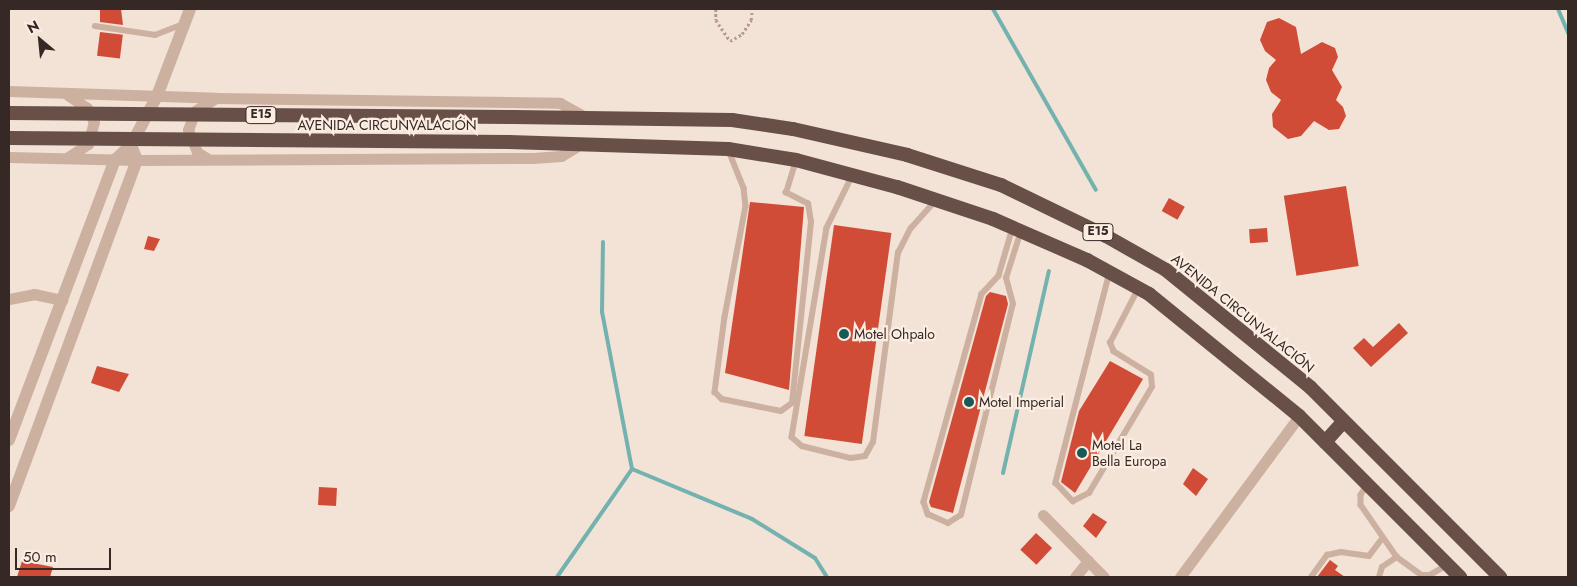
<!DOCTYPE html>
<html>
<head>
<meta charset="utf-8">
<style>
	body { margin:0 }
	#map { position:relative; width:1577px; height:586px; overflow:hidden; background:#f3e2d6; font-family:Jost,sans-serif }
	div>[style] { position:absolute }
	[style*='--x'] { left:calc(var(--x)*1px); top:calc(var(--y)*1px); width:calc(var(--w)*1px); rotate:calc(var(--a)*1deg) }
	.stream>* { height:4px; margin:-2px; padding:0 2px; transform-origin:2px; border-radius:2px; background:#73b2af }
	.building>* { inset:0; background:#d14c36; transform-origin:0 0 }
	.path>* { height:2.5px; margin-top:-1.25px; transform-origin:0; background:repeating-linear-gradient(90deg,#b89a8b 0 2.5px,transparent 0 5px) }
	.service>* { height:5.5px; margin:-2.75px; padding:0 2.75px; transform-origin:2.75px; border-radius:2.75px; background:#ccb1a1 }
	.minor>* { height:11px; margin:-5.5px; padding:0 5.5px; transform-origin:5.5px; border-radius:5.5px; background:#ccb1a1 }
	.tertiary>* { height:12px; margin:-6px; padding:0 6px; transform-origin:6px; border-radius:6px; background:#ccb1a1 }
	.trunk>* { height:14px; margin:-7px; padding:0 7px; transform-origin:7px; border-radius:7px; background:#684f48 }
	.trunk-bridge>* { height:14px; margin:-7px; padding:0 7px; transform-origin:7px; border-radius:7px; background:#684f48 }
	.dots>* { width:14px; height:14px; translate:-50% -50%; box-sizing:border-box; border:2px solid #fbede2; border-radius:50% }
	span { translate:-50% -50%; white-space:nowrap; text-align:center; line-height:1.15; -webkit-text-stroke:4.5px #fbede2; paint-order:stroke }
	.shield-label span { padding:1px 4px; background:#fbede2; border:1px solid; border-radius:4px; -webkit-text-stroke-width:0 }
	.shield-label { font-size:12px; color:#352825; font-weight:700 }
	.street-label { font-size:14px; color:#352825 }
	.poi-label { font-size:14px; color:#352825 }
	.left { translate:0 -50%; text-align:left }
	.frame { position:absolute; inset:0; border:10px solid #352825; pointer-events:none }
	.north { position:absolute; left:15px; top:15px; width:50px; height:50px; -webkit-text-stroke:4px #fbede2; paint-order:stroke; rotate:332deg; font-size:14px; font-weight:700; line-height:20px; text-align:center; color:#352825 }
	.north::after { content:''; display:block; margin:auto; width:18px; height:22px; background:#352825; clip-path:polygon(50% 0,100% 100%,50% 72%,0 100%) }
	.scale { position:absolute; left:15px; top:548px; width:96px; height:22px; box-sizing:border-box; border:2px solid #352825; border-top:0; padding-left:6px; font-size:15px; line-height:18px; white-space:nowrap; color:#352825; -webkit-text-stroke:4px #fbede2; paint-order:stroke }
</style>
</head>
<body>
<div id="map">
	<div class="stream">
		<i style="--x:993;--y:9;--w:208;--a:60.4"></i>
		<i style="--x:1558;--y:9;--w:26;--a:67"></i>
		<i style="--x:632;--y:469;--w:130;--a:22.6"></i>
		<i style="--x:752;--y:519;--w:74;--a:31.8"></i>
		<i style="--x:815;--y:558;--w:22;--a:58"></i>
		<i style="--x:1003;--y:473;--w:207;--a:-77.2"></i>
		<i style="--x:557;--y:577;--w:131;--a:-55.2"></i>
		<i style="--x:632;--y:469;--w:160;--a:-100.8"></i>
		<i style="--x:602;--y:312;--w:70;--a:-89.2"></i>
	</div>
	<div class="building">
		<i style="clip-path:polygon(100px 9px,121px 9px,123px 25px,100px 22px)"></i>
		<i style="clip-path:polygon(1279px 18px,1296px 27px,1301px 54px,1322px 42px,1335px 48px,1338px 57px,1332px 70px,1342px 87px,1336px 100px,1343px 107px,1346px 116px,1339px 129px,1329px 130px,1314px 121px,1301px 136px,1288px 139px,1273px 127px,1272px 114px,1281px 100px,1271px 92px,1266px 80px,1269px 68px,1276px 60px,1265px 51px,1260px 40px,1267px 22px)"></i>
		<i style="left:100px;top:32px;width:23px;height:24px;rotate:7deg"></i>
		<i style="left:1346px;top:186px;width:81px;height:63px;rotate:81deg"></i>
		<i style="left:1169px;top:198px;width:18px;height:15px;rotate:29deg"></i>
		<i style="clip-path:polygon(750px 202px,804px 207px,789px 390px,725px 373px)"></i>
		<i style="left:834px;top:225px;width:58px;height:213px;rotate:8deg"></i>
		<i style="left:1267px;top:228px;width:14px;height:18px;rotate:86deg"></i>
		<i style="clip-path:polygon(148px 236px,160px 239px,154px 251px,144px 249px)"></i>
		<i style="clip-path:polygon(990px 292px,1006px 296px,1008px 304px,953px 513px,931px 507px,929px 502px,986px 296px)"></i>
		<i style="clip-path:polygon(1399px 323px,1408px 333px,1371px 367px,1353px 348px,1364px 338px,1373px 347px)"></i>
		<i style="clip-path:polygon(1110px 361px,1143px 379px,1075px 493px,1061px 482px,1079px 411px)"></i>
		<i style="clip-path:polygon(97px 366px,129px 374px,119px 392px,91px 383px)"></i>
		<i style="clip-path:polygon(1193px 468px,1208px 479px,1196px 496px,1183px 484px)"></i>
		<i style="left:319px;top:487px;width:18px;height:18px;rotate:3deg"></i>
		<i style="clip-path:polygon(1093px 513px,1107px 522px,1096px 538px,1083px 526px)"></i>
		<i style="left:1036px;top:533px;width:22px;height:23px;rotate:43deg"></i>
		<i style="clip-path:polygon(1330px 560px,1338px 566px,1335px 570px,1345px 577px,1317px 577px)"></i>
		<i style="clip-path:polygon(22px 561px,53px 567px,50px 577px,17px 577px)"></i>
	</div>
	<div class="path">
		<i style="--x:716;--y:9;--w:11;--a:90"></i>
		<i style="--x:716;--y:20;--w:25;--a:56"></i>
		<i style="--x:730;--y:41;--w:14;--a:-30"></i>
		<i style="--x:742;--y:34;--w:17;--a:-57"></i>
		<i style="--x:751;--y:20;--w:11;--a:-85"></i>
	</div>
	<div class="service">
		<i style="--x:95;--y:26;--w:61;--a:8.5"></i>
		<i style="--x:155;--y:35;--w:30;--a:-21"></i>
		<i style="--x:729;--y:151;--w:40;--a:68"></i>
		<i style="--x:744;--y:188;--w:18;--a:84"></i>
		<i style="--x:746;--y:206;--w:113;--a:100.7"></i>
		<i style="--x:725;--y:317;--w:76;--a:97.6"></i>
		<i style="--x:715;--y:392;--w:10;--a:45"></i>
		<i style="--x:722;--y:399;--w:60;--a:11.5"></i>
		<i style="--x:781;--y:411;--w:14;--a:-36"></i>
		<i style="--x:792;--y:403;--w:182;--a:-84"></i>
		<i style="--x:811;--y:222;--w:18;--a:-99"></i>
		<i style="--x:808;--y:204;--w:25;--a:-153"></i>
		<i style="--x:786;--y:193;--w:34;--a:-73"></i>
		<i style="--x:852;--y:177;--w:57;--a:116.1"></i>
		<i style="--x:827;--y:228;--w:212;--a:99.5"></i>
		<i style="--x:792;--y:437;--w:13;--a:42"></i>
		<i style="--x:802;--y:446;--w:50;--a:13.8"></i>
		<i style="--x:851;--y:458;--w:14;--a:-8"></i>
		<i style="--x:865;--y:456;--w:6;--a:-59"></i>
		<i style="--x:868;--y:451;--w:10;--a:-61"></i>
		<i style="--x:873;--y:442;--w:191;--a:-82.5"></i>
		<i style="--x:898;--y:253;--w:28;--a:-63"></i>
		<i style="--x:911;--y:228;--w:38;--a:-48"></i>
		<i style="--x:1013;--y:228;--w:50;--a:106.3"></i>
		<i style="--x:999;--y:276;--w:25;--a:133"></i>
		<i style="--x:982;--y:294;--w:216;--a:105.6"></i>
		<i style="--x:924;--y:502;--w:13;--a:72"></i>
		<i style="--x:928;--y:514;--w:22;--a:24"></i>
		<i style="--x:948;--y:523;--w:15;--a:-32"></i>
		<i style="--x:961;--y:515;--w:217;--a:-76.2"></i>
		<i style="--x:1013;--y:304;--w:27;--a:-105"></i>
		<i style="--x:1006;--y:278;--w:49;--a:-72.3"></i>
		<i style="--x:1110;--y:272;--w:218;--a:104.4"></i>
		<i style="--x:1056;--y:483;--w:25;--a:47"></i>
		<i style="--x:1073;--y:501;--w:18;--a:-27"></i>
		<i style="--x:1089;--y:493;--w:123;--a:-59.3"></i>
		<i style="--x:1152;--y:387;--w:12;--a:-95"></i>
		<i style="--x:1151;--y:375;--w:44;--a:-148.1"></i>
		<i style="--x:1114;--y:352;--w:10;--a:-114"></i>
		<i style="--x:1110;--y:343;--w:61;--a:-62.6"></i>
		<i style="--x:1368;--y:485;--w:12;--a:125"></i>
		<i style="--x:1361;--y:495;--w:10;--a:90"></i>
		<i style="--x:1361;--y:505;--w:63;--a:55.3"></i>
		<i style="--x:1397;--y:557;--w:31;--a:36"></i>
		<i style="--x:1422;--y:575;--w:8;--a:0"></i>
		<i style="--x:1430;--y:575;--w:20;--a:-30"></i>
		<i style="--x:1311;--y:577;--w:27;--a:-54"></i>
		<i style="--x:1327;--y:555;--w:14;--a:-12"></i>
		<i style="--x:1341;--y:552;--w:28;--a:8"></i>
		<i style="--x:1369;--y:556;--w:21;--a:-53"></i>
		<i style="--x:1379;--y:577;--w:10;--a:-73"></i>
		<i style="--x:1382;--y:567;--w:18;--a:-34"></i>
	</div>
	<div class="minor">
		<i style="--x:9;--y:91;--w:207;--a:1.9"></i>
		<i style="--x:216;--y:98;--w:344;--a:0.8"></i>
		<i style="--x:560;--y:103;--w:29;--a:29"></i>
		<i style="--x:9;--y:157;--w:128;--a:1.3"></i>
		<i style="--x:137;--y:160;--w:396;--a:-0.3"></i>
		<i style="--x:533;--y:158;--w:28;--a:-4"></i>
		<i style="--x:561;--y:156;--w:26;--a:-31"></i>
		<i style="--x:68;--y:157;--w:24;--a:-33"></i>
		<i style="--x:88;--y:144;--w:23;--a:-75"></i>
		<i style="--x:94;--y:122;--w:16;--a:-117"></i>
		<i style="--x:87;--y:108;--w:23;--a:-146"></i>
		<i style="--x:208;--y:159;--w:13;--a:-148"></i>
		<i style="--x:197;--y:152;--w:24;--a:-112"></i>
		<i style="--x:188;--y:130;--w:20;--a:-70"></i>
		<i style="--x:195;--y:111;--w:22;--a:-32"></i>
		<i style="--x:9;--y:299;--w:25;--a:-11"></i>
		<i style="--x:34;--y:294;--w:29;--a:12"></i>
		<i style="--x:1043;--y:515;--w:87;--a:45.5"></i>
		<i style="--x:1075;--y:577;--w:21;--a:-51"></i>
		<i style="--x:1180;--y:577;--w:200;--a:-53.5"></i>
	</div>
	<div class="tertiary">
		<i style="--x:9;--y:440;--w:299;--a:-69.3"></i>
		<i style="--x:115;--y:160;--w:22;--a:-43"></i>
		<i style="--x:131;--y:145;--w:55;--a:-62"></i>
		<i style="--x:157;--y:96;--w:93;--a:-69.2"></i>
		<i style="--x:9;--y:506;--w:369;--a:-69.7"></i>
		<i style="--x:137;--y:160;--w:16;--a:-112"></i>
	</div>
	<div class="trunk">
		<i style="--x:513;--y:117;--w:219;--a:0.8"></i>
		<i style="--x:732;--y:120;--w:62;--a:8.4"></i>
		<i style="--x:793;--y:129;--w:117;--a:12.8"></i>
		<i style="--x:907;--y:155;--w:99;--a:17.7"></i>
		<i style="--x:1001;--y:185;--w:117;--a:25.9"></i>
		<i style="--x:1106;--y:236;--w:69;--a:29.5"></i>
		<i style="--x:1166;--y:270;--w:186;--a:39.1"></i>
		<i style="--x:1310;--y:387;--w:269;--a:45"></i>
		<i style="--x:509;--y:142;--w:219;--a:1.8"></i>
		<i style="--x:728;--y:149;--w:69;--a:9.2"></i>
		<i style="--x:796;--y:160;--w:105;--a:15"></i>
		<i style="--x:897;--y:187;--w:101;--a:18.4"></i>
		<i style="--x:993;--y:219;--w:103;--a:23.6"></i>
		<i style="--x:1087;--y:260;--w:71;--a:28.7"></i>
		<i style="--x:1149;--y:294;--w:193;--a:39.1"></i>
		<i style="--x:1299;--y:416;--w:228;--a:45"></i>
		<i style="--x:1325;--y:442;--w:28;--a:-48"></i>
	</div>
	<div class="trunk-bridge">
		<i style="--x:9;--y:113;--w:504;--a:0.45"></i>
		<i style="--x:9;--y:138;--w:500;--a:0.46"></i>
	</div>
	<div class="dots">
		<i style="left:844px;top:334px;background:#175a58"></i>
		<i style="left:969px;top:402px;background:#175a58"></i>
		<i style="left:1082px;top:453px;background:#175a58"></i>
	</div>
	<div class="shield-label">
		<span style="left:261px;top:115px">E15</span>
		<span style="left:1098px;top:232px">E15</span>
	</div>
	<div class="street-label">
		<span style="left:387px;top:125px">AVENIDA CIRCUNVALACIÓN</span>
		<span style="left:1243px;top:313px;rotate:39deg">AVENIDA CIRCUNVALACIÓN</span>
	</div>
	<div class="poi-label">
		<span class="left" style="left:854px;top:334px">Motel Ohpalo</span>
		<span class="left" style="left:979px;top:402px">Motel Imperial</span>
		<span class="left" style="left:1092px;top:453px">Motel La<br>Bella Europa</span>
	</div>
	<div class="frame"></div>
	<div class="north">N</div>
	<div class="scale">50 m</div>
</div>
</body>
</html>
